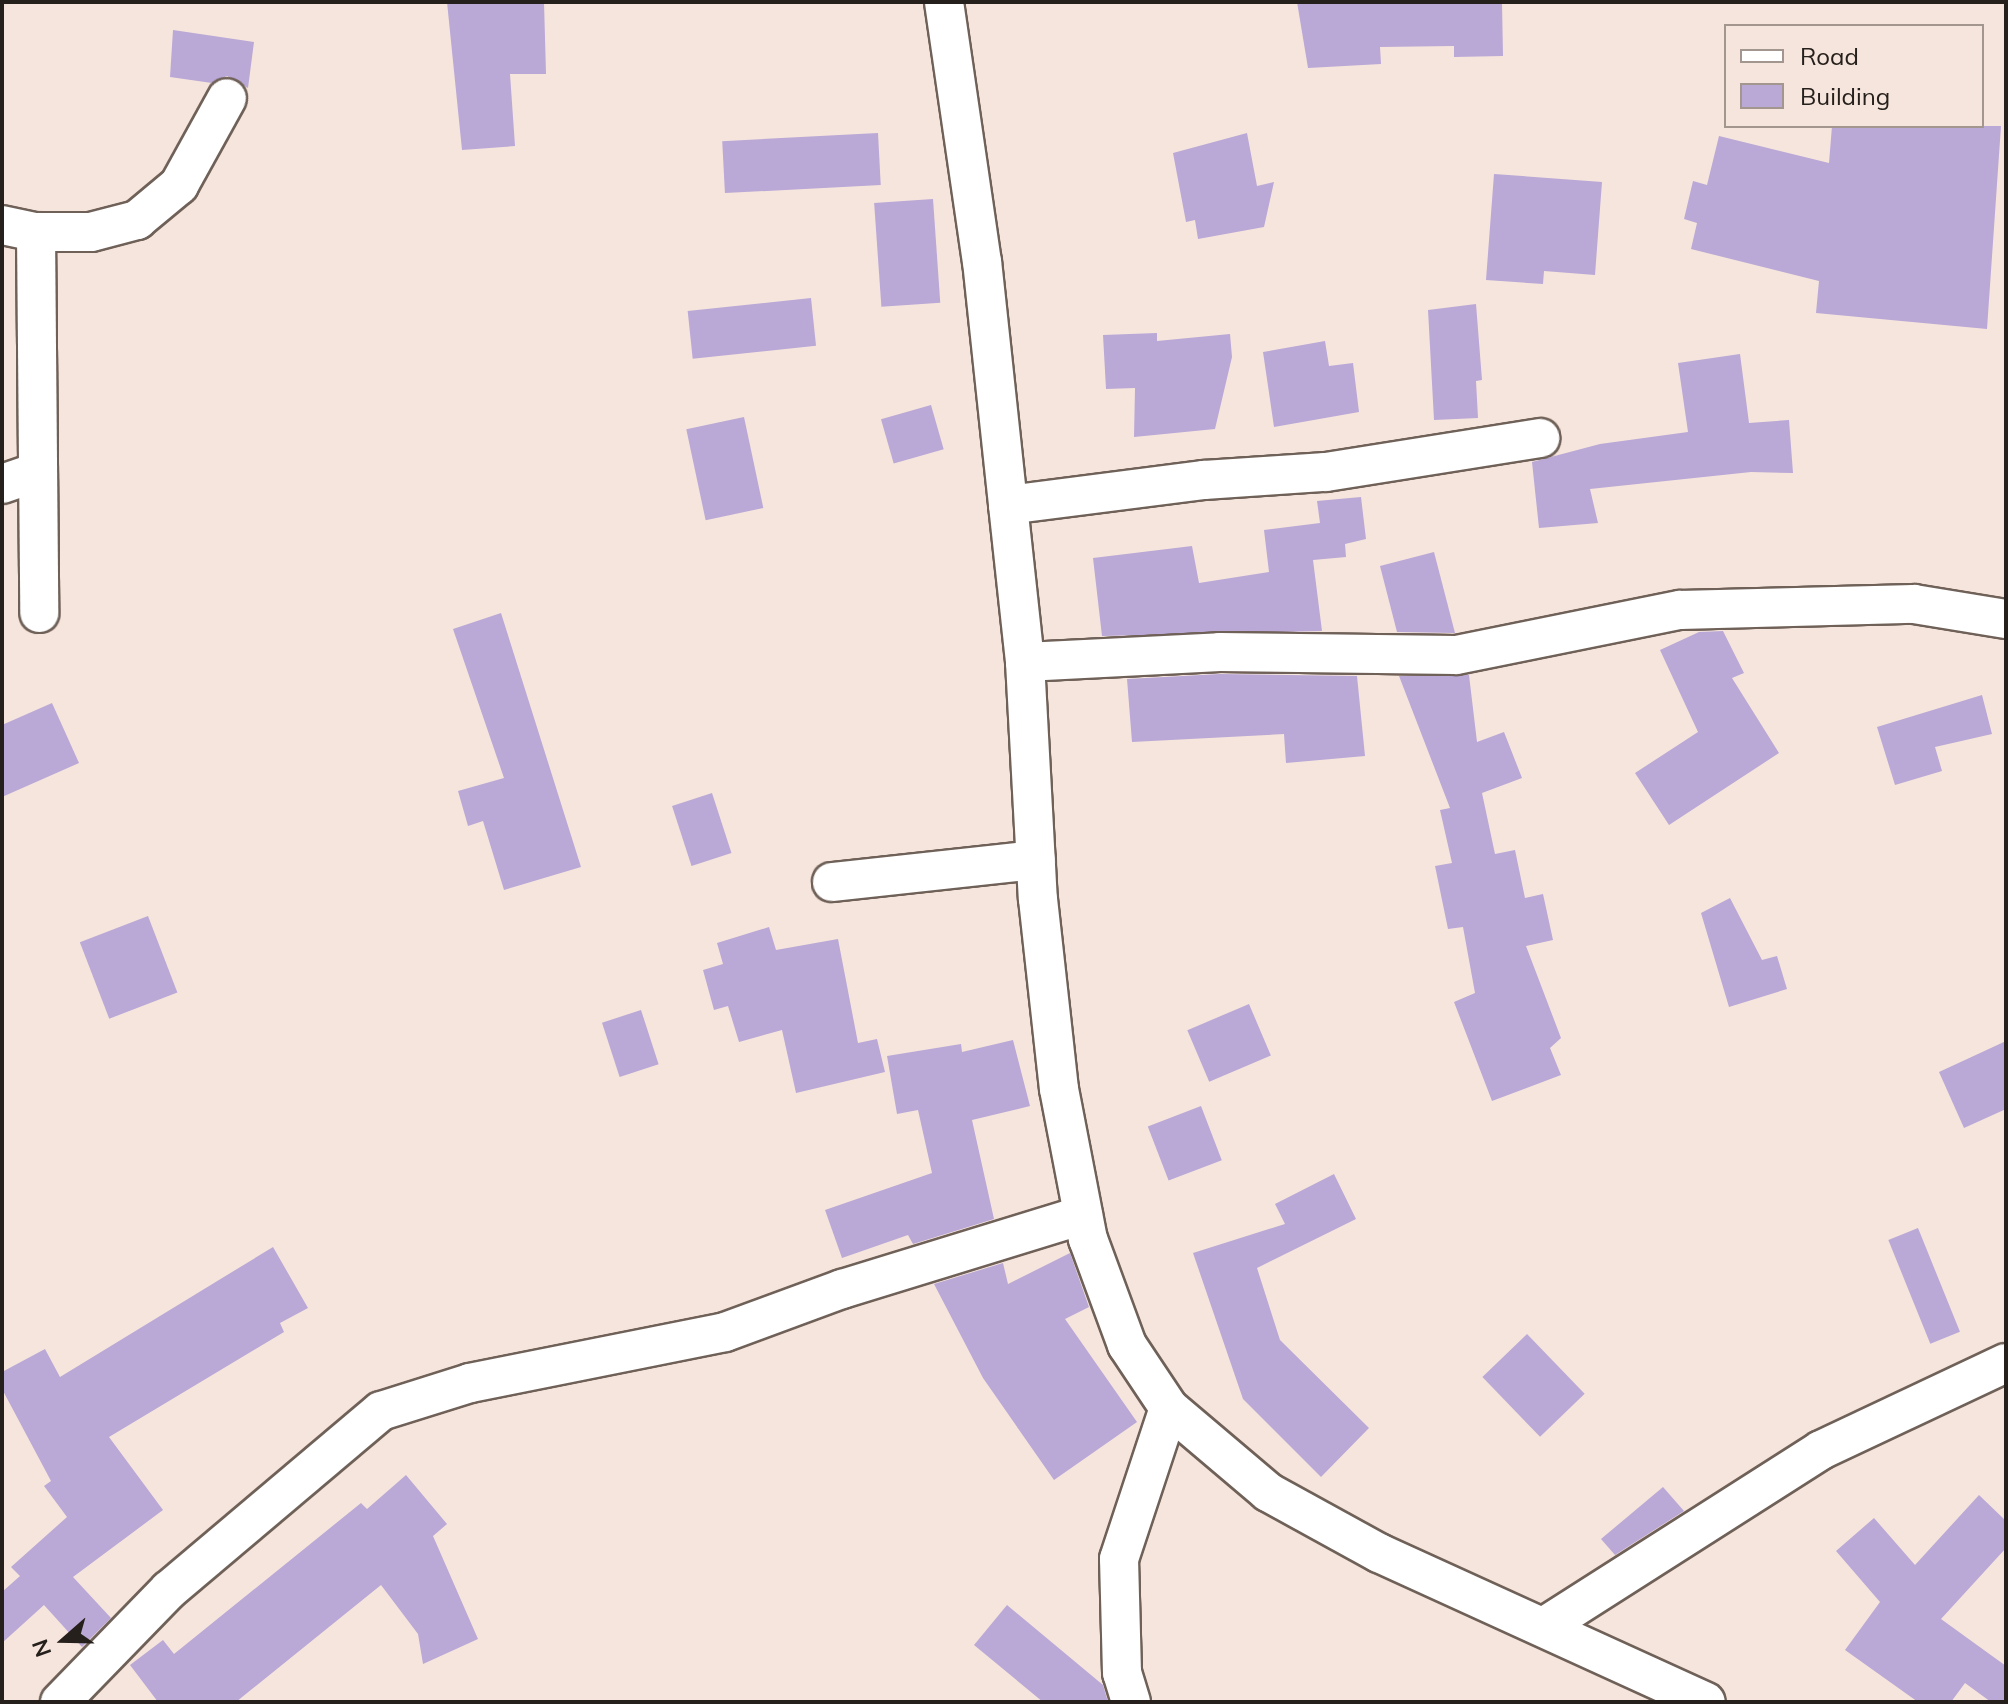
<!DOCTYPE html>
<style>
body{margin:0}
#map{position:relative;width:2008px;height:1704px;overflow:hidden;background:#f6e5dc;font-family:Mulish,sans-serif}
div>[style]{position:absolute}
[style*='--x']{left:calc(var(--x)*1px);top:calc(var(--y)*1px);width:calc(var(--w)*1px);rotate:calc(var(--a)*1deg)}
.building>*{inset:0;background:#baa8d7;transform-origin:0 0}
.roads{filter:drop-shadow(2px 0 #6f6158) drop-shadow(-2px 0 #6f6158) drop-shadow(0 2px #6f6158) drop-shadow(0 -2px #6f6158)}
.street>*{height:38px;margin:-19px;padding:0 19px;transform-origin:19px;border-radius:19px;background:#fff}
span{translate:-50% -50%;white-space:nowrap;text-align:center;line-height:1.15;-webkit-text-stroke:8px #f6e5dc;paint-order:stroke}
.frame{position:absolute;inset:0;border:4px solid #26201c;pointer-events:none}
.legend{position:absolute;left:1724px;top:24px;width:260px;height:104px;box-sizing:border-box;background:#f6e5dc;border:2px solid #a3968f;margin:0;padding:10px 14px;list-style:none;font-size:24px;color:#26201c}
.legend li{display:flex;align-items:center;gap:16px;height:40px}
.legend b{width:40px;border:2px solid #a3968f}
.north{position:absolute;left:24px;top:1600px;width:80px;height:80px;-webkit-text-stroke:6px #f6e5dc;paint-order:stroke;rotate:250deg;font-size:22px;font-weight:700;line-height:32px;text-align:center;color:#26201c}
.north::after{content:'';display:block;margin:auto;width:28px;height:36px;background:#26201c;clip-path:polygon(50% 0,100% 100%,50% 72%,0 100%)}
</style>
<div id="map">
<div class="building">
<div style="clip-path:polygon(447px 2px,544px 2px,546px 74px,510px 74px,515px 146px,462px 150px)"></div>
<div style="clip-path:polygon(1297px 2px,1502px 2px,1503px 56px,1454px 57px,1454px 46px,1380px 47px,1381px 64px,1308px 68px)"></div>
<div style="clip-path:polygon(173px 30px,254px 42px,248px 88px,227px 76px,212px 83px,170px 77px)"></div>
<div style="clip-path:polygon(1832px 126px,2001px 126px,1987px 329px,1816px 313px,1819px 281px,1691px 249px,1697px 223px,1684px 219px,1693px 181px,1707px 185px,1719px 136px,1829px 163px)"></div>
<div style="left:878px;top:133px;width:52px;height:156px;rotate:87deg"></div>
<div style="clip-path:polygon(1247px 133px,1257px 186px,1274px 182px,1264px 227px,1198px 239px,1195px 220px,1186px 222px,1173px 153px)"></div>
<div style="clip-path:polygon(1494px 174px,1602px 182px,1595px 275px,1544px 271px,1543px 284px,1486px 280px)"></div>
<div style="left:933px;top:199px;width:104px;height:59px;rotate:86deg"></div>
<div style="left:811px;top:298px;width:48px;height:124px;rotate:84deg"></div>
<div style="clip-path:polygon(1476px 304px,1482px 380px,1476px 381px,1478px 418px,1434px 420px,1428px 310px)"></div>
<div style="clip-path:polygon(1157px 333px,1157px 341px,1230px 334px,1232px 357px,1215px 429px,1134px 437px,1135px 388px,1106px 389px,1103px 335px)"></div>
<div style="clip-path:polygon(1325px 341px,1329px 366px,1353px 363px,1359px 412px,1274px 427px,1263px 352px)"></div>
<div style="clip-path:polygon(1740px 354px,1749px 423px,1789px 420px,1793px 473px,1751px 472px,1590px 489px,1598px 523px,1539px 528px,1532px 462px,1600px 444px,1688px 432px,1678px 363px)"></div>
<div style="left:931px;top:405px;width:46px;height:52px;rotate:74deg"></div>
<div style="left:744px;top:417px;width:93px;height:59px;rotate:78deg"></div>
<div style="clip-path:polygon(1361px 497px,1366px 539px,1345px 544px,1346px 557px,1313px 560px,1322px 631px,1102px 636px,1093px 558px,1192px 546px,1199px 583px,1269px 572px,1264px 530px,1320px 523px,1317px 501px)"></div>
<div style="clip-path:polygon(1434px 552px,1455px 633px,1397px 632px,1380px 566px)"></div>
<div style="clip-path:polygon(501px 613px,581px 867px,504px 890px,483px 821px,468px 826px,458px 791px,504px 778px,453px 629px)"></div>
<div style="clip-path:polygon(1723px 631px,1744px 673px,1732px 678px,1779px 753px,1669px 825px,1635px 773px,1698px 732px,1660px 650px,1699px 632px)"></div>
<div style="clip-path:polygon(1220px 674px,1357px 676px,1365px 756px,1286px 763px,1284px 734px,1132px 742px,1127px 679px)"></div>
<div style="clip-path:polygon(1469px 675px,1477px 742px,1504px 732px,1522px 778px,1482px 793px,1495px 854px,1515px 850px,1525px 898px,1543px 894px,1553px 940px,1526px 946px,1561px 1038px,1550px 1048px,1561px 1075px,1492px 1101px,1454px 1002px,1475px 993px,1463px 927px,1448px 929px,1435px 866px,1452px 863px,1440px 810px,1450px 808px,1399px 676px)"></div>
<div style="clip-path:polygon(1982px 695px,1992px 734px,1935px 747px,1942px 771px,1895px 785px,1877px 727px)"></div>
<div style="clip-path:polygon(52px 703px,79px 763px,2px 797px,2px 725px)"></div>
<div style="left:712px;top:793px;width:63px;height:42px;rotate:72deg"></div>
<div style="clip-path:polygon(1730px 898px,1762px 960px,1777px 956px,1787px 989px,1729px 1007px,1701px 913px)"></div>
<div style="left:148px;top:916px;width:82px;height:73px;rotate:69deg"></div>
<div style="clip-path:polygon(769px 927px,776px 950px,838px 939px,858px 1043px,877px 1039px,885px 1072px,796px 1093px,782px 1030px,739px 1042px,728px 1006px,714px 1010px,703px 970px,723px 964px,717px 943px)"></div>
<div style="left:1249px;top:1004px;width:56px;height:67px;rotate:67deg"></div>
<div style="left:641px;top:1010px;width:57px;height:41px;rotate:72deg"></div>
<div style="clip-path:polygon(1013px 1040px,1030px 1106px,972px 1120px,994px 1219px,913px 1244px,908px 1235px,842px 1258px,825px 1210px,932px 1173px,918px 1110px,897px 1114px,887px 1056px,961px 1044px,962px 1052px)"></div>
<div style="clip-path:polygon(2006px 1041px,2006px 1109px,1964px 1128px,1939px 1072px)"></div>
<div style="left:1201px;top:1106px;width:58px;height:57px;rotate:69deg"></div>
<div style="clip-path:polygon(1334px 1174px,1356px 1219px,1257px 1268px,1280px 1340px,1369px 1428px,1321px 1477px,1243px 1399px,1193px 1253px,1285px 1224px,1275px 1204px)"></div>
<div style="left:1918px;top:1228px;width:112px;height:32px;rotate:68deg"></div>
<div style="clip-path:polygon(273px 1247px,308px 1308px,280px 1323px,284px 1332px,109px 1437px,163px 1510px,73px 1577px,111px 1618px,82px 1647px,44px 1605px,2px 1643px,2px 1592px,20px 1576px,11px 1567px,67px 1517px,44px 1486px,51px 1481px,2px 1389px,2px 1372px,45px 1349px,60px 1377px)"></div>
<div style="clip-path:polygon(1070px 1253px,1089px 1307px,1065px 1319px,1137px 1422px,1054px 1480px,983px 1378px,934px 1284px,1003px 1263px,1008px 1284px)"></div>
<div style="left:1527px;top:1334px;width:83px;height:62px;rotate:46deg"></div>
<div style="clip-path:polygon(406px 1475px,447px 1524px,433px 1536px,478px 1639px,423px 1664px,418px 1634px,381px 1585px,236px 1702px,158px 1702px,130px 1665px,163px 1640px,174px 1654px,361px 1503px,367px 1509px)"></div>
<div style="clip-path:polygon(1663px 1487px,1684px 1511px,1615px 1555px,1601px 1539px)"></div>
<div style="clip-path:polygon(1979px 1495px,2006px 1521px,2006px 1548px,1941px 1619px,2006px 1666px,2006px 1702px,1991px 1702px,1965px 1683px,1951px 1702px,1918px 1702px,1845px 1650px,1880px 1602px,1836px 1551px,1874px 1518px,1915px 1565px)"></div>
<div style="clip-path:polygon(1007px 1605px,1103px 1685px,1108px 1702px,1043px 1702px,974px 1645px)"></div>
</div>
<div class="roads">
<div class="street">
<div style="--x:944;--y:2;--w:262;--a:81.7"></div>
<div style="--x:982;--y:261;--w:245;--a:83.9"></div>
<div style="--x:1008;--y:505;--w:158;--a:83.8"></div>
<div style="--x:1025;--y:662;--w:237;--a:86.9"></div>
<div style="--x:1038;--y:899;--w:191;--a:83.7"></div>
<div style="--x:1059;--y:1089;--w:153;--a:79.1"></div>
<div style="--x:1088;--y:1239;--w:113;--a:69.8"></div>
<div style="--x:1127;--y:1345;--w:76;--a:56.3"></div>
<div style="--x:1169;--y:1408;--w:130;--a:40.3"></div>
<div style="--x:1268;--y:1492;--w:127;--a:28.8"></div>
<div style="--x:1379;--y:1553;--w:359;--a:24.5"></div>
<div style="--x:2;--y:225;--w:35;--a:12"></div>
<div style="--x:36;--y:232;--w:55;--a:0"></div>
<div style="--x:91;--y:232;--w:48;--a:-14.6"></div>
<div style="--x:137;--y:220;--w:55;--a:-39.8"></div>
<div style="--x:179;--y:185;--w:99;--a:-61.1"></div>
<div style="--x:36;--y:232;--w:381;--a:89.5"></div>
<div style="--x:2;--y:484;--w:34;--a:-19"></div>
<div style="--x:1008;--y:505;--w:198;--a:-7.3"></div>
<div style="--x:1204;--y:480;--w:122;--a:-3.8"></div>
<div style="--x:1326;--y:472;--w:217;--a:-9"></div>
<div style="--x:1025;--y:662;--w:195;--a:-2.9"></div>
<div style="--x:1220;--y:652;--w:236;--a:0.7"></div>
<div style="--x:1456;--y:655;--w:228;--a:-11.4"></div>
<div style="--x:1680;--y:610;--w:234;--a:-1.5"></div>
<div style="--x:1914;--y:604;--w:93;--a:9.3"></div>
<div style="--x:832;--y:882;--w:205;--a:-6.2"></div>
<div style="--x:1545;--y:1626;--w:327;--a:-32.5"></div>
<div style="--x:1821;--y:1450;--w:204;--a:-25.2"></div>
<div style="--x:60;--y:1702;--w:156;--a:-45.8"></div>
<div style="--x:169;--y:1590;--w:277;--a:-40.2"></div>
<div style="--x:381;--y:1411;--w:93;--a:-17.5"></div>
<div style="--x:470;--y:1383;--w:260;--a:-11.3"></div>
<div style="--x:725;--y:1332;--w:125;--a:-20.2"></div>
<div style="--x:842;--y:1289;--w:252;--a:-17.1"></div>
<div style="--x:1131;--y:1702;--w:30;--a:-107"></div>
<div style="--x:1122;--y:1673;--w:114;--a:-91.5"></div>
<div style="--x:1119;--y:1559;--w:159;--a:-71.7"></div>
</div>
</div>
<div class="frame"></div>
<ul class="legend">
<li><b style="height:10px;background:#fff"></b>Road</li>
<li><b style="height:22px;background:#baa8d7"></b>Building</li>
</ul>
<div class="north">N</div>
</div>
